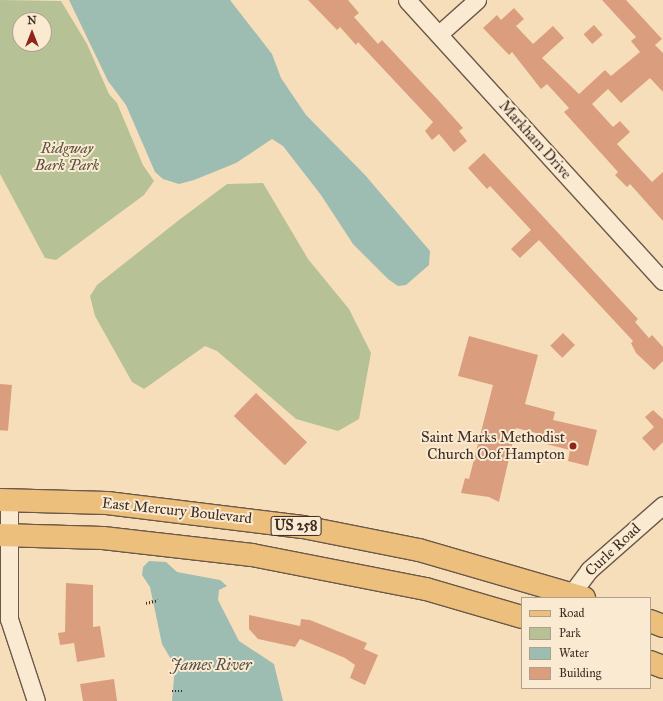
<!DOCTYPE html>
<style>
body{margin:0}
#map{position:relative;width:663px;height:701px;overflow:hidden;background:#f7deba;font-family:"IM FELL Great Primer",serif}
div>[style]{position:absolute}
[style*='--x']{left:calc(var(--x)*1px);top:calc(var(--y)*1px);width:calc(var(--w)*1px);rotate:calc(var(--a)*1deg)}
.green>*{inset:0;background:#b6c295}
.water>*{inset:0;background:#9dbcb2}
.building>*{inset:0;background:#da9e7f;transform-origin:0 0}
.path>*{height:2.5px;margin-top:-1.25px;transform-origin:0;background:repeating-linear-gradient(90deg,#3d2c22 0 1px,transparent 0 3px)}
.roads{filter:drop-shadow(1px 0 #6c5848) drop-shadow(-1px 0 #6c5848) drop-shadow(0 1px #6c5848) drop-shadow(0 -1px #6c5848)}
.minor>*{height:17px;margin:-8.5px;padding:0 8.5px;transform-origin:8.5px;border-radius:8.5px;background:#faead2}
.major>*{height:22px;margin:-11px;padding:0 11px;transform-origin:11px;border-radius:11px;background:#ecbf7d}
.dots>*{width:11px;height:11px;translate:-50% -50%;box-sizing:border-box;border:2px solid #faead2;border-radius:50%}
span{translate:-50% -50%;white-space:nowrap;text-align:center;line-height:1.15;-webkit-text-stroke:4px #faead2;paint-order:stroke}
.shield-label span{padding:1px 3px;background:#faead2;border:1px solid;border-radius:3px;-webkit-text-stroke-width:0}
.shield-label{font-size:14px;color:#3d2c22;font-weight:700}
.street-label{font-size:15px;color:#3d2c22}
.park-label{font-size:15px;color:#5b523f;font-style:italic}
.poi-label{font-size:15px;color:#3d2c22}
.right{translate:-100% -50%;text-align:right}
.water-label{font-size:16px;color:#555046;font-style:italic}
.legend{position:absolute;left:521px;top:597px;width:130px;height:92px;box-sizing:border-box;background:#faead2;border:1px solid #ae9e8c;margin:0;padding:5px 7px;list-style:none;font-size:12px;color:#3d2c22}
.legend li{display:flex;align-items:center;gap:8px;height:20px}
.legend b{width:20px;border:1px solid #ae9e8c}
.north{position:absolute;left:12px;top:12px;width:40px;height:40px;box-sizing:border-box;background:#faead2;border:1px solid #ae9e8c;border-radius:50%;rotate:0deg;font-size:11px;font-weight:700;line-height:16px;text-align:center;color:#3d2c22}
.north::after{content:'';display:block;margin:auto;width:14px;height:18px;background:#8f2418;clip-path:polygon(50% 0,100% 100%,50% 72%,0 100%)}
</style>
<div id="map">
<div class="green">
<div style="clip-path:polygon(evenodd,0 0,61px 1px,87px 44px,109px 94px,117px 103px,143px 165px,154px 181px,144px 195px,56px 260px,45px 258px,0 174px,0 0,20px 20px,44px 20px,44px 44px,20px 44px,20px 20px)"></div>
<div style="clip-path:polygon(263px 183px,308px 259px,349px 309px,371px 353px,359px 419px,338px 431px,296px 419px,217px 351px,205px 346px,144px 389px,132px 382px,95px 316px,90px 296px,97px 285px,179px 220px,227px 184px)"></div>
</div>
<div class="water">
<div style="clip-path:polygon(69px 0,230px 0,272px 54px,281px 78px,306px 115px,365px 175px,430px 251px,429px 265px,406px 285px,398px 286px,388px 279px,353px 244px,321px 195px,283px 146px,272px 139px,236px 163px,194px 180px,179px 184px,163px 179px,155px 172px,126px 105px,108px 81px)"></div>
<div style="clip-path:polygon(149px 561px,166px 562px,177px 572px,220px 580px,227px 586px,219px 590px,218px 600px,239px 641px,274px 664px,283px 701px,172px 701px,175px 666px,162px 644px,150px 587px,142px 575px,143px 567px)"></div>
</div>
<div class="building">
<div style="clip-path:polygon(308px 0,348px 0,359px 13px,354px 17px,378px 44px,382px 40px,438px 100px,463px 128px,459px 131px,467px 141px,454px 152px,439px 134px,432px 140px,425px 131px,433px 122px,358px 42px,356px 45px,340px 27px,337px 30px)"></div>
<div style="clip-path:polygon(602px 0,626px 0,662px 39px,655px 45px,663px 53px,663px 92px,650px 78px,621px 103px,608px 89px,592px 104px,613px 127px,620px 121px,630px 132px,617px 144px,652px 182px,663px 172px,663px 221px,630px 184px,627px 187px,615px 175px,618px 172px,564px 112px,569px 108px,547px 84px,541px 89px,512px 52px,509px 55px,483px 28px,497px 15px,501px 20px,514px 8px,524px 19px,516px 26px,533px 44px,553px 26px,564px 38px,542px 58px,579px 94px,605px 70px,611px 76px,640px 52px,631px 41px,636px 37px)"></div>
<div style="left:594px;top:25px;width:13px;height:14px;rotate:48deg"></div>
<div style="clip-path:polygon(484px 153px,638px 319px,635px 322px,649px 338px,652px 335px,663px 347px,663px 361px,654px 370px,636px 353px,631px 343px,633px 341px,539px 240px,520px 258px,511px 249px,531px 230px,490px 186px,487px 189px,468px 168px)"></div>
<div style="left:563px;top:333px;width:17px;height:18px;rotate:45deg"></div>
<div style="clip-path:polygon(469px 336px,538px 355px,525px 404px,555px 412px,553px 420px,597px 430px,588px 466px,568px 461px,570px 450px,546px 444px,548px 436px,516px 428px,499px 502px,489px 497px,461px 493px,465px 478px,469px 479px,493px 385px,458px 376px)"></div>
<div style="left:0;top:384px;width:12px;height:46px;rotate:5deg"></div>
<div style="left:256px;top:393px;width:71px;height:32px;rotate:44deg"></div>
<div style="clip-path:polygon(653px 410px,663px 419px,663px 442px,654px 451px,642px 438px,654px 427px,645px 417px)"></div>
<div style="clip-path:polygon(66px 583px,93px 585px,93px 627px,100px 626px,105px 657px,77px 662px,74px 643px,60px 645px,58px 633px,65px 632px)"></div>
<div style="clip-path:polygon(249px 615px,300px 626px,301px 619px,310px 620px,367px 643px,364px 649px,378px 655px,365px 685px,350px 678px,355px 665px,345px 658px,300px 639px,295px 647px,258px 639px,249px 629px)"></div>
<div style="clip-path:polygon(114px 679px,117px 701px,83px 701px,80px 684px)"></div>
</div>
<div class="path">
<div style="--x:146;--y:603;--w:12;--a:-14"></div>
<div style="--x:172;--y:691;--w:10;--a:0"></div>
</div>
<div class="roads">
<div class="minor">
<div style="--x:407;--y:0;--w:380;--a:47.7"></div>
<div style="--x:439;--y:34;--w:51;--a:-41.8"></div>
<div style="--x:9;--y:500;--w:119;--a:90"></div>
<div style="--x:9;--y:619;--w:86;--a:71.8"></div>
<div style="--x:568;--y:598;--w:35;--a:-53"></div>
<div style="--x:589;--y:570;--w:98;--a:-41.3"></div>
</div>
<div class="major">
<div style="--x:0;--y:500;--w:107;--a:1.6"></div>
<div style="--x:107;--y:503;--w:197;--a:7"></div>
<div style="--x:303;--y:527;--w:118;--a:11.2"></div>
<div style="--x:419;--y:550;--w:172;--a:16.2"></div>
<div style="--x:0;--y:535;--w:103;--a:1.7"></div>
<div style="--x:103;--y:538;--w:150;--a:6.5"></div>
<div style="--x:252;--y:555;--w:177;--a:11.1"></div>
<div style="--x:426;--y:589;--w:100;--a:16.3"></div>
<div style="--x:650;--y:621;--w:14;--a:21"></div>
<div style="--x:650;--y:662;--w:14;--a:21"></div>
</div>
</div>
<div class="dots">
<div style="left:573px;top:446px;background:#8f2418"></div>
</div>
<div class="shield-label">
<span style="left:296px;top:526px">US 258</span>
</div>
<div class="street-label">
<span style="left:535px;top:140px;rotate:48deg">Markham Drive</span>
<span style="left:177px;top:511px;rotate:6deg">East Mercury Boulevard</span>
<span style="left:613px;top:550px;rotate:-43deg">Curle Road</span>
</div>
<div class="park-label">
<span style="left:67px;top:157px">Ridgway<br>Bark Park</span>
</div>
<div class="poi-label">
<span class="right" style="left:565px;top:446px">Saint Marks Methodist<br>Church Oof Hampton</span>
</div>
<div class="water-label">
<span style="left:211px;top:665px">James River</span>
</div>
<ul class="legend">
<li><b style="height:5px;background:#ecbf7d"></b>Road</li>
<li><b style="height:11px;background:#b6c295"></b>Park</li>
<li><b style="height:11px;background:#9dbcb2"></b>Water</li>
<li><b style="height:11px;background:#da9e7f"></b>Building</li>
</ul>
<div class="north">N</div>
</div>
